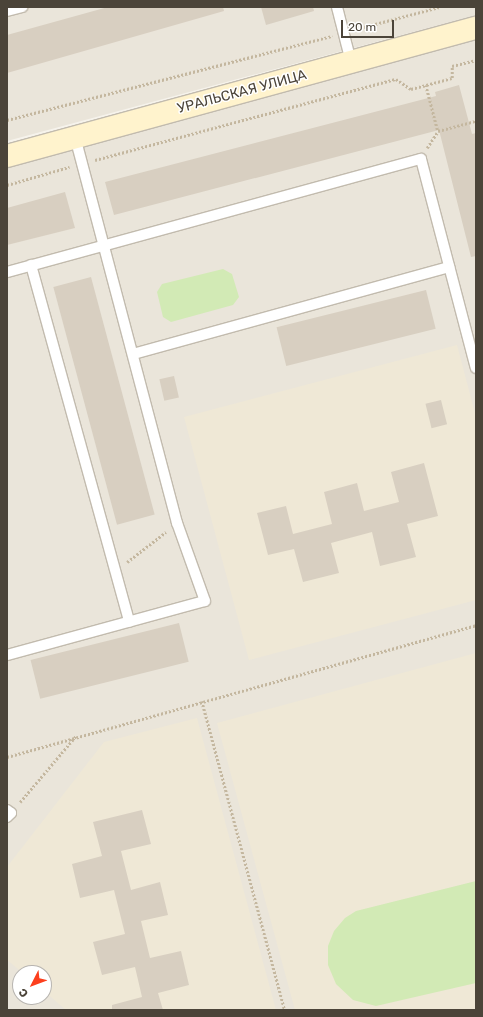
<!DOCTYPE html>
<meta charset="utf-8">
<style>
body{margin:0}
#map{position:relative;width:483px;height:1017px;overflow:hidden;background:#f6f3ec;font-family:Rubik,sans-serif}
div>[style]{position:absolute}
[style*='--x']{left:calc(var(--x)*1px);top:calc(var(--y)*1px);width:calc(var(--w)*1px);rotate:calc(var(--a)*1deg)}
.residential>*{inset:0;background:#eae5da}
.education>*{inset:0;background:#efe8d6}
.green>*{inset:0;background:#d2eab5}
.building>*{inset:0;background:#d8cfc1;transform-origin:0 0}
.path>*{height:2.5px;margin-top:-1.25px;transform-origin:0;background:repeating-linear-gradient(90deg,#c4b79f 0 2px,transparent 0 4px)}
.roads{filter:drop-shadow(1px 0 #c2bbae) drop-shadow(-1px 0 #c2bbae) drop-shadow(0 1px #c2bbae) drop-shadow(0 -1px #c2bbae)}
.lane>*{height:10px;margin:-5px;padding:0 5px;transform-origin:5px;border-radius:5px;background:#fff}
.secondary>*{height:22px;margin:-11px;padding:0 11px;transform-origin:11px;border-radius:11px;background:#fff3cd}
span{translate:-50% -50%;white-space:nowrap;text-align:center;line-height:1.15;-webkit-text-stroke:3px #fff;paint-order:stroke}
.street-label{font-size:14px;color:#4b4439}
.frame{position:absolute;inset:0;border:8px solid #4b4439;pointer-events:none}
.north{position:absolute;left:12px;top:965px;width:40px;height:40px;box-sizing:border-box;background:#fff;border:1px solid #b7b4b0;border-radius:50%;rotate:228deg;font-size:11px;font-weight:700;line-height:16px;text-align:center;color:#4b4439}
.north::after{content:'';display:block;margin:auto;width:14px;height:18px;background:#fc3f1d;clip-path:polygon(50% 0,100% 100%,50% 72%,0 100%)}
.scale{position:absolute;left:341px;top:20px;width:53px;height:18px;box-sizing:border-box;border:2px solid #4b4439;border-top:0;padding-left:5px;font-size:12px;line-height:14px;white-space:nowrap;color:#4b4439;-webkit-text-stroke:3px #fff;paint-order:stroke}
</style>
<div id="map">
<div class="residential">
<div style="clip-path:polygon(7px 7px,476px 7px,476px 15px,7px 141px)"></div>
<div style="clip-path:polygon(evenodd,476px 39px,476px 1010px,7px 1010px,7px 164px,476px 39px,20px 973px,44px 973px,44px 997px,20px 997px,20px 973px)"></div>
</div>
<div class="education">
<div style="clip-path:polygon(457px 345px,476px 417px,476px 600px,249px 660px,184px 417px)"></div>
<div style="clip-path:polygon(476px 653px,476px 1009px,295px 1010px,217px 723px)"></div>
<div style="clip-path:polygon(197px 718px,276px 1010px,66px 1010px,44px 991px,44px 973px,23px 973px,7px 960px,7px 867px,104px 742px)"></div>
</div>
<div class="green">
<div style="clip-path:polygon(223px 269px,232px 274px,239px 297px,233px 305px,171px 322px,163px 317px,157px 292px,162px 284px)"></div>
<div style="clip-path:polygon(476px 881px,476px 983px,376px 1006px,353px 1000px,336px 984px,328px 965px,328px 946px,334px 931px,345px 918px,356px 911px)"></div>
</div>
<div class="building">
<div style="clip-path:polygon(108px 7px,223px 7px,224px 11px,7px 73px,7px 35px)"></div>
<div style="clip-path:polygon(261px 7px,313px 7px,314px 11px,266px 25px)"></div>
<div style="clip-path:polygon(459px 85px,472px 134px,476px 133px,476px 256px,471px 257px,439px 130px,114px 215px,105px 182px,436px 96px,435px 92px)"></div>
<div style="clip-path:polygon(65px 192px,75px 228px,7px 245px,7px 208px)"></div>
<div style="left:91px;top:277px;width:246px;height:39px;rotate:75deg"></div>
<div style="left:426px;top:290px;width:40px;height:154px;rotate:76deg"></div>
<div style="left:174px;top:376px;width:22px;height:15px;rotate:77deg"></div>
<div style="left:441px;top:400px;width:25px;height:16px;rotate:76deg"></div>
<div style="clip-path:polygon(424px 463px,438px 516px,407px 524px,416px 557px,380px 566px,372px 532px,331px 543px,339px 573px,303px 582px,294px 549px,268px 555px,257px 513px,286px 506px,293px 534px,332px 524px,324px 492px,357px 483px,364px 511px,399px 502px,391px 472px)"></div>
<div style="left:179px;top:623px;width:40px;height:153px;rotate:76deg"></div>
<div style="clip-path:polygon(142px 810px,151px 844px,121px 851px,131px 890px,160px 882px,168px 915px,141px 921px,150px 958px,181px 951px,189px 985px,158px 993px,163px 1010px,112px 1010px,112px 1005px,142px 997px,135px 967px,102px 975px,93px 942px,125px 934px,114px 890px,80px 898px,72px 864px,102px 856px,93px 822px)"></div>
</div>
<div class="path">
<div style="--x:356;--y:29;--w:87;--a:-14.7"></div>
<div style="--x:426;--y:85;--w:48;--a:75.4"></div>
<div style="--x:7;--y:120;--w:336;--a:-14.5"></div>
<div style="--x:427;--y:148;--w:20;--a:-57"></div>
<div style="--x:438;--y:131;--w:39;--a:-15"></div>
<div style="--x:95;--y:160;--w:312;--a:-15.1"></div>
<div style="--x:396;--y:79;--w:18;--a:34"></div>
<div style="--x:411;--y:89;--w:42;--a:-15"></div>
<div style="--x:452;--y:78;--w:12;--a:-90"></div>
<div style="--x:452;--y:66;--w:25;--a:-14"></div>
<div style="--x:7;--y:185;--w:65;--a:-16.2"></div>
<div style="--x:127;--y:562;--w:49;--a:-37.6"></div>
<div style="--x:202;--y:701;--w:320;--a:75"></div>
<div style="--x:7;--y:757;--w:487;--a:-15.7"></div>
<div style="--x:20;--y:802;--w:87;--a:-49.7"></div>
</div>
<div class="roads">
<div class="lane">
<div style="--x:337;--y:7;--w:57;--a:75.7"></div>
<div style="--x:7;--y:11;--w:16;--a:-15"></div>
<div style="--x:31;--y:265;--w:370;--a:74.6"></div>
<div style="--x:7;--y:272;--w:429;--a:-15.3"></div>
<div style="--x:421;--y:159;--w:216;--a:75.3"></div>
<div style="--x:133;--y:354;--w:328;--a:-15.4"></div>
<div style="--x:7;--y:655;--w:205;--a:-15.3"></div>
<div style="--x:205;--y:601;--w:83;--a:-109.7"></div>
<div style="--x:177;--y:523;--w:398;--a:-104.8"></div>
<div style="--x:7;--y:810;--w:5;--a:37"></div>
<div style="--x:11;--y:813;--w:6;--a:135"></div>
</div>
<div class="secondary">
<div style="--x:7;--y:156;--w:486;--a:-15.3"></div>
</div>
</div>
<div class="street-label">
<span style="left:242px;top:92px;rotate:-15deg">УРАЛЬСКАЯ УЛИЦА</span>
</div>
<div class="frame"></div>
<div class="north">С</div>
<div class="scale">20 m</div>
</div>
